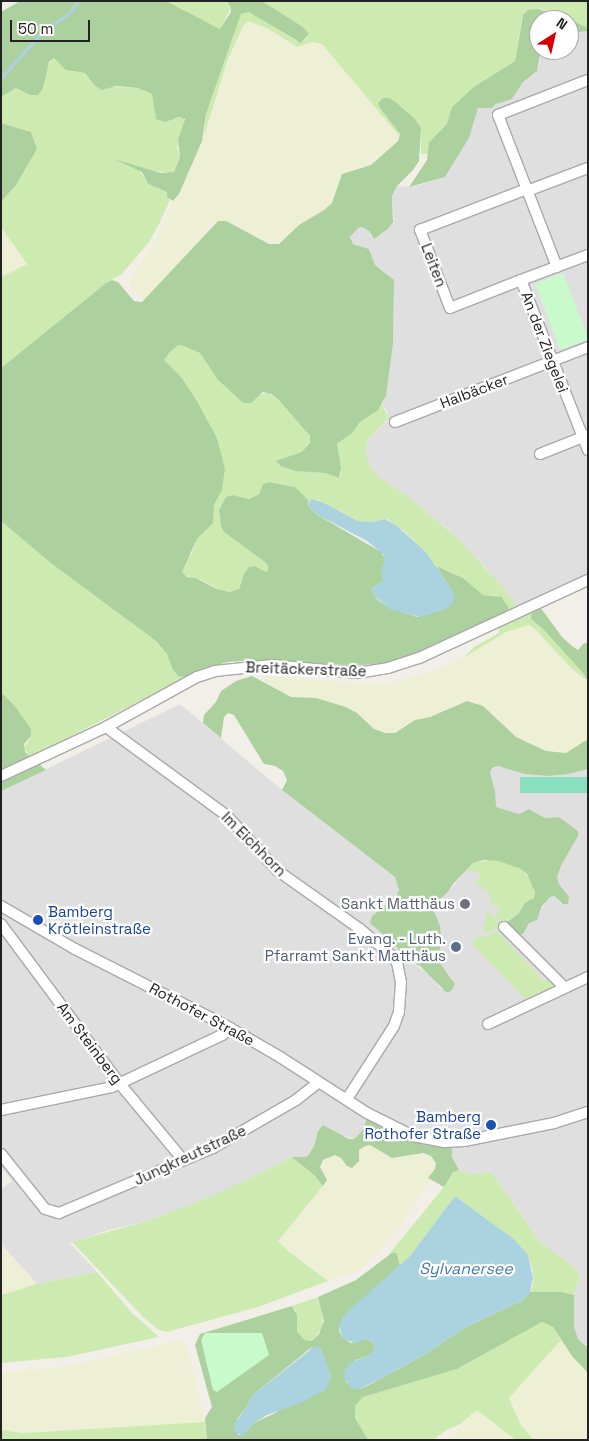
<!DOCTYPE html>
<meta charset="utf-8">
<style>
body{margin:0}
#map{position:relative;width:589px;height:1441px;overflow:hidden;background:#f2efe9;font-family:"Space Grotesk",sans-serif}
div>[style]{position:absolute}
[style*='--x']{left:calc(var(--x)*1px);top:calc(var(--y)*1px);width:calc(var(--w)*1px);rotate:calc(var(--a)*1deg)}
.residential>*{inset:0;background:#e0dfdf}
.farmland>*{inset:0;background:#eef0d5}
.grass>*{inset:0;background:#cdebb0}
.forest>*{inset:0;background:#add19e}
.park>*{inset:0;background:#c8facc;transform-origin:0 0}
.pitch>*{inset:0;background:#88e0be;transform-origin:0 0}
.water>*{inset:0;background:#aad3df}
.stream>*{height:3px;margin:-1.5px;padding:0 1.5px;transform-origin:1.5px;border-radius:1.5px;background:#aad3df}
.roads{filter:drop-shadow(1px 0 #a9a9a9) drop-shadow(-1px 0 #a9a9a9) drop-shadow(0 1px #a9a9a9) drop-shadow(0 -1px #a9a9a9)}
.minor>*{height:10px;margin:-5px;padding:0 5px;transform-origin:5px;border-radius:5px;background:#fff}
.dots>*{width:14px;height:14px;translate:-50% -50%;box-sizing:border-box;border:2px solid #fff;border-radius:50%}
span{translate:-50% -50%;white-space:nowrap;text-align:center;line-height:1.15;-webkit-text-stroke:4.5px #fff;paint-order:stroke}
.street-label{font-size:15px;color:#222}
.worship-label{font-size:15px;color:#5b616d}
.right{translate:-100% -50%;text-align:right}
.transit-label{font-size:15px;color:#164399}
.left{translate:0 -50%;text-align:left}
.service-label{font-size:15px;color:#4e5e75}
.water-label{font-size:16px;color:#4a7aab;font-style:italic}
.frame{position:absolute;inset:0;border:2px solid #222;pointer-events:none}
.north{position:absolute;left:529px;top:10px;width:50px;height:50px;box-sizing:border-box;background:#fff;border:1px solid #a7a7a7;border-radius:50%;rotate:35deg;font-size:14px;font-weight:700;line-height:20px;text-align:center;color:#222}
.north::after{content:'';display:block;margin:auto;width:18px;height:22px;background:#d40000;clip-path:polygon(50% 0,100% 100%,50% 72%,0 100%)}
.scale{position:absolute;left:10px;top:20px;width:80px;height:22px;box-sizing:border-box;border:2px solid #222;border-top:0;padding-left:6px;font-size:15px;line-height:18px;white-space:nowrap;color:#222;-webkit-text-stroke:4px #fff;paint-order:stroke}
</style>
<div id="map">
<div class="residential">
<div style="clip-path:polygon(588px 31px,588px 575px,513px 610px,513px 600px,485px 567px,445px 527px,379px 477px,370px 466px,366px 453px,368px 439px,388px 420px,387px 411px,382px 405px,386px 396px,393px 344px,394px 280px,375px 265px,369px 249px,353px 244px,350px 237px,357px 228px,362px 227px,369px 231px,371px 237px,382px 234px,388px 229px,394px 219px,392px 196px,397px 186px,412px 187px,445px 177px,469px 138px,478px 108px,492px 108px,496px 104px,512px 99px,523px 82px,539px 66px,541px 50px,569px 50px,569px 33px)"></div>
<div style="clip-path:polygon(180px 704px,282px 790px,395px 877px,399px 890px,396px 897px,372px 916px,370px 923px,395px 945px,404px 957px,430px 975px,441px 989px,453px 980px,437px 959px,442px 943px,441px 931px,433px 910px,437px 902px,448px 892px,470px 865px,527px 902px,524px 931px,527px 925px,540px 913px,546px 900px,553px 896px,561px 903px,566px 893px,559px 884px,557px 877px,561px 866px,578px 836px,578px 831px,559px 817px,545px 818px,535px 812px,524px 811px,519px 814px,495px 807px,495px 791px,490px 777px,490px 770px,498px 766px,524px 774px,553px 776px,588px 769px,588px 1348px,578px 1339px,574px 1326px,573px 1299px,580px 1275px,574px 1267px,539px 1241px,493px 1174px,490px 1172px,479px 1175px,468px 1173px,459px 1170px,452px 1157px,361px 1132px,354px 1139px,345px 1136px,316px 1136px,314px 1146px,306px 1157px,292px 1157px,218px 1194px,147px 1221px,109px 1230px,70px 1243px,97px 1272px,37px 1284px,1px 1244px,1px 1189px,12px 1181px,1px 1167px,1px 791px)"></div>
</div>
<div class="farmland">
<div style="clip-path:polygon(248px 21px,269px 29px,297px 47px,313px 42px,322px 44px,400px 137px,371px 165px,351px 170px,337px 184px,335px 200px,329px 207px,299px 225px,279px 244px,265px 242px,226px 221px,218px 221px,212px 225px,145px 300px,131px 289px,129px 280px,156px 240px,173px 201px,177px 198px,207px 127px,228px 59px,243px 26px)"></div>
<div style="clip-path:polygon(1px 227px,27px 264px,1px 277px)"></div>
<div style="clip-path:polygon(529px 625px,536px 630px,571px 668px,588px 682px,588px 739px,566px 753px,546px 751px,516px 737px,493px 715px,473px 701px,464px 701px,430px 717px,408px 724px,392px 734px,377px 731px,350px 708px,316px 698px,291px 697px,264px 682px,265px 678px,269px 676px,364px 684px,390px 683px,442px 668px,506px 632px)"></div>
<div style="clip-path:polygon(370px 1145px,387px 1156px,396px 1158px,417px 1154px,431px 1156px,435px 1159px,435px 1169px,429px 1178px,431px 1180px,399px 1228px,378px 1253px,357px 1271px,328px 1281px,289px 1252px,278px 1241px,324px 1185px,324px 1175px,320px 1167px,323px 1160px,335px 1155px,341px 1158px,347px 1166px,360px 1148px)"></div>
<div style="clip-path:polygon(1px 1244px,37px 1284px,1px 1295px)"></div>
<div style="clip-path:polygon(182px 1340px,187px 1346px,205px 1422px,23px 1433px,1px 1430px,1px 1373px,63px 1367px)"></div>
<div style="clip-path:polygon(561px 1340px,588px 1373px,588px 1440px,534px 1440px,521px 1425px,515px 1407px,510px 1400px,510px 1395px)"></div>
<div style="clip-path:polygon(477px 1410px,483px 1412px,516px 1440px,445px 1440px)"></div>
</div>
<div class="grass">
<div style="clip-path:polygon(166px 1px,227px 1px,231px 8px,220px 29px)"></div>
<div style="clip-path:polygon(262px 1px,588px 1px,588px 28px,543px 9px,527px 11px,522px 17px,515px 61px,475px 86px,447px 124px,429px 142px,428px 154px,421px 154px,421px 128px,416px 120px,397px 103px,382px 98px,379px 100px,380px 108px,398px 131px,400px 137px,322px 44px,313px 42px,297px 47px,269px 29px,248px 21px,243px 26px,228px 59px,204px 136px,206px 114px,241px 14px,249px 12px,257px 16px,296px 41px,304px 41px,307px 37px,309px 34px,303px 27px)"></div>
<div style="clip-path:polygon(54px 58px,70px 71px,85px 73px,95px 86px,138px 88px,152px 94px,155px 101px,155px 117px,173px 119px,183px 117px,185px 123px,177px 147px,180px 157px,174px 172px,170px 173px,147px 170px,115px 159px,139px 170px,148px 184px,167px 192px,170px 200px,159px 224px,149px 242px,122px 274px,106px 283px,1px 368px,1px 277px,27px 264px,1px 227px,1px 202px,16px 185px,37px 149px,31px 132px,1px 123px,1px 97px,16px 88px,43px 88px,47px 66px)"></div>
<div style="clip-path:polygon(178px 345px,192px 347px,200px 353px,218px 380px,243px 403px,251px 403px,259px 395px,267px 393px,278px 399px,298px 419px,311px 439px,302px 452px,278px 464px,291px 470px,325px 473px,339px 478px,341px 474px,337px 444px,352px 433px,357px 425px,382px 405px,389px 418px,368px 439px,366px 453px,370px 466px,379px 477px,419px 505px,459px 540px,501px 585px,513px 600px,515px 608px,509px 612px,504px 599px,498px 596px,483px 595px,459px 576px,445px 569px,437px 568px,426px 552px,404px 531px,387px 519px,374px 522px,358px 521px,318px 500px,309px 501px,292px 486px,269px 482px,263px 484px,259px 494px,249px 499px,233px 495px,219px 516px,224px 532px,265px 562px,268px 566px,268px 571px,266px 573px,258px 567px,242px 579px,239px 589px,234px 592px,222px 591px,200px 579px,183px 575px,182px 567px,192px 553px,197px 539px,207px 529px,214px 505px,222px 490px,225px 469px,217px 438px,197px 401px,182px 378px,164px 360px,167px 354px)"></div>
<div style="clip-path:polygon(1px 521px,52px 564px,156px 641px,167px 654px,176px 674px,183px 677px,179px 681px,30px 757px,29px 756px,24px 748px,31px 736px,31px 729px,15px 706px,1px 692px)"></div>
<div style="clip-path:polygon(532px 611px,531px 619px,543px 629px,583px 673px,586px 680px,571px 668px,536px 630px,529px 625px,506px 632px,463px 658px,474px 647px,499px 633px,499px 627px)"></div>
<div style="clip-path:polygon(491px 860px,512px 864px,522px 870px,531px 880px,535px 892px,533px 900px,523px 905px,519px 913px,506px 921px,505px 925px,495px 916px,501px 909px,495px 904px,492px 907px,488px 892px,474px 882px,478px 881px,480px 874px,475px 870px,466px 872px,473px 863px)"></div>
<div style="clip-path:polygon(488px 911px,502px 926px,487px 933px,483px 930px)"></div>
<div style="clip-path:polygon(500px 930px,498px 933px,544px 981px,550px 980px,554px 983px,553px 987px,526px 1000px,471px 943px,479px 935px,485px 938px)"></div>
<div style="clip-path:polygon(292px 1157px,314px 1175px,323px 1186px,278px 1241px,289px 1252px,328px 1281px,258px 1307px,167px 1332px,159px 1330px,144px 1318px,72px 1242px,147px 1221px,217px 1194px)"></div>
<div style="clip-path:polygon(459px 1170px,473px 1174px,491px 1172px,493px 1174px,539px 1241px,574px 1267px,580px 1275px,574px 1295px,562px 1292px,530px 1292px,533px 1285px,533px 1271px,528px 1255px,515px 1240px,455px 1196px,410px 1256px,400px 1265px,399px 1258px,393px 1252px,389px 1254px,444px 1187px,453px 1171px)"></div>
<div style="clip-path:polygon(97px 1272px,132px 1313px,159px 1337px,66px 1357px,1px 1363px,1px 1295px,37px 1284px)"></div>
<div style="clip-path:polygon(318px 1297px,323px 1314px,322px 1327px,315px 1338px,312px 1341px,305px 1340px,297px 1332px,296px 1311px,292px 1306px)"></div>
<div style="clip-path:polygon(542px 1322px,553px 1327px,561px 1340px,509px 1398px,521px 1425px,534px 1440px,516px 1440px,477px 1410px,459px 1425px,448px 1429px,433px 1440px,368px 1440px,360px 1430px,355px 1418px,355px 1406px,363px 1397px,457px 1369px)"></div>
<div style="clip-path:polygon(205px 1422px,207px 1440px,1px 1440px,1px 1430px,23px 1433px)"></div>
</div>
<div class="forest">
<div style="clip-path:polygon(20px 1px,166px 1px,220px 29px,231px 12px,231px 8px,227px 1px,262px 1px,303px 27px,309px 34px,301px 43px,249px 12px,241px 14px,206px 114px,202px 141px,179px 194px,173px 201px,167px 197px,167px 192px,148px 184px,142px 172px,114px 159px,161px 173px,174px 172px,180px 157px,178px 140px,185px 119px,179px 117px,165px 122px,156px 119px,152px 94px,138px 88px,116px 86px,102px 90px,95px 86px,85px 73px,66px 70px,54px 58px,49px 62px,43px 88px,38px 95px,30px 95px,16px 88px,1px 97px,1px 12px)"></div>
<div style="clip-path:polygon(538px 9px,561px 15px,588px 28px,588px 31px,569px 33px,569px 20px,539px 20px,539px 50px,541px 50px,537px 71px,523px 82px,512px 99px,496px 104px,492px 108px,478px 108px,469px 138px,445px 177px,409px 187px,427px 160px,429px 142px,447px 124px,452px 107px,475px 86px,515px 61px,523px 15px,528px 10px)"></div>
<div style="clip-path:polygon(382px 98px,389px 98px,397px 103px,416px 120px,421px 128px,419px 161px,413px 170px,397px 186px,392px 196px,393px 222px,388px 229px,374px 239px,369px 231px,362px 227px,358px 228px,350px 237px,353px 244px,369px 249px,375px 265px,394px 280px,393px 344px,386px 396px,378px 410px,360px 422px,352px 433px,337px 444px,341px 468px,339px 478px,325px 473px,295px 471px,281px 466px,276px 461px,302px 452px,310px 442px,310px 436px,278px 399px,271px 394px,263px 392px,251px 403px,243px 403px,218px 380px,200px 353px,184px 346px,178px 345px,170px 352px,164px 360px,182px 378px,197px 401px,217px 438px,225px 469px,222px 490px,214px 505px,213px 523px,197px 539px,182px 572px,187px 577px,196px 578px,217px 589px,230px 592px,239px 589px,244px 574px,249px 567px,255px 566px,266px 572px,268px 571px,268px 566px,265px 562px,224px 532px,221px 526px,219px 510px,226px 497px,233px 495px,249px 499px,259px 494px,263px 484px,269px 482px,295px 487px,309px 501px,308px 506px,316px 514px,381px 552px,385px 558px,383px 581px,371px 589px,377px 599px,386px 606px,417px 617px,445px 609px,451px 589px,437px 568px,439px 567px,463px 578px,483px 595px,502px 597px,508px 607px,509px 612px,419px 653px,392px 662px,344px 667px,275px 660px,242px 661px,227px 662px,183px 677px,178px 676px,173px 670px,167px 654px,156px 641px,52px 564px,1px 521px,1px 368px,106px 283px,112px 280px,118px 282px,134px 301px,142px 302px,218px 221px,226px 221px,269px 244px,279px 244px,299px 225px,324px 210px,332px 203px,342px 174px,371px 165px,398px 141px,400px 134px,380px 108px,378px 103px)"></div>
<div style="clip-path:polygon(1px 123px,31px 132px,37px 149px,16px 185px,1px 202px)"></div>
<div style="clip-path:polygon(540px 607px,562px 637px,572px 646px,578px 650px,583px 644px,588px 642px,588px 682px,583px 673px,543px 629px,531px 619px,532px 611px)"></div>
<div style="clip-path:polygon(252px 676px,291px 697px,316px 698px,346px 707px,357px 713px,374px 729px,385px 733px,395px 733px,415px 720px,430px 717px,467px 701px,483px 706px,516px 737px,546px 751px,566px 753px,588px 739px,588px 769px,568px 774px,549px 776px,524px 774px,498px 766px,492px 768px,490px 773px,495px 791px,496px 807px,519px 814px,529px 809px,545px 818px,559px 817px,578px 831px,578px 836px,561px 866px,557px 877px,559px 884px,569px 897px,568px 904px,563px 904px,554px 896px,550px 897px,542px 906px,537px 920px,529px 923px,523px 934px,520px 934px,506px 923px,519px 913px,525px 903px,534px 898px,535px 892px,527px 874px,519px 868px,498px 861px,484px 860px,473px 863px,453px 884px,448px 892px,437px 902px,433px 909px,440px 926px,442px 943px,437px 959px,455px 984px,452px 990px,448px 993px,445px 991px,420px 966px,407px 960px,395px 945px,370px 923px,372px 916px,396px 897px,399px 890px,395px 877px,282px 790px,287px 780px,283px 771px,275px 766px,264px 764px,234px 715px,228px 713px,224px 717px,221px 738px,203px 723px,204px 715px,216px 702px,221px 691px,236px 681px)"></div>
<div style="clip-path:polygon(1px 692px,15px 706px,31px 729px,31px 736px,24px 744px,25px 752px,46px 770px,1px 791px)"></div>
<div style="clip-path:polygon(367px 1119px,406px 1136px,452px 1145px,452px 1157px,459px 1170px,453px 1172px,444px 1187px,428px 1178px,435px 1169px,436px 1163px,431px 1156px,423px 1153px,392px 1158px,370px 1145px,365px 1146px,359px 1150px,359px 1161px,352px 1168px,347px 1166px,341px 1158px,335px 1155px,323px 1160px,320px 1167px,327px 1180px,323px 1186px,314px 1175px,292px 1157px,306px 1157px,309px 1154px,314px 1146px,318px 1131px,323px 1125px,349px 1139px,354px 1139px,361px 1132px)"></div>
<div style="clip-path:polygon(evenodd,393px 1252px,397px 1254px,400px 1265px,343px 1318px,339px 1330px,342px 1337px,351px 1343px,367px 1339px,375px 1345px,373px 1352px,368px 1356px,356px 1360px,345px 1370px,346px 1382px,359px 1389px,369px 1385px,424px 1355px,464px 1328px,523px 1300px,530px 1292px,562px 1292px,574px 1295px,574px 1326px,578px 1339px,588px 1348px,588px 1373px,572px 1356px,553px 1327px,542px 1322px,457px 1369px,363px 1397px,355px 1406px,355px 1418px,368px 1440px,207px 1440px,205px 1418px,212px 1407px,195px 1345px,200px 1334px,292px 1306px,297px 1315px,297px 1332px,305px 1340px,312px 1341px,319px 1334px,324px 1321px,318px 1297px,356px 1280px,393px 1252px,312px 1347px,277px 1412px,254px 1423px,243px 1435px,238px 1435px,237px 1419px,246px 1408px,252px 1396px,312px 1347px)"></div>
</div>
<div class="park">
<div style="left:563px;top:273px;width:71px;height:30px;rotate:69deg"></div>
<div style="clip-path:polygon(205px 1333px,262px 1333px,269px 1355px,217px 1392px,213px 1390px,201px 1340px)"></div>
</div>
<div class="pitch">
<div style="left:588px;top:777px;width:16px;height:68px;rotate:90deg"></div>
</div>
<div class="water">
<div style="clip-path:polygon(311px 499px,322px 502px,358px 521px,374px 522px,385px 519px,397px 526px,426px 552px,454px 593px,453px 603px,445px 609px,420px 617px,389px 609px,375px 596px,371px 589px,383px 581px,381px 570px,385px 561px,384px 555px,367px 541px,316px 514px,308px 506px)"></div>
<div style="clip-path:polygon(455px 1196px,515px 1240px,528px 1255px,533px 1278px,530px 1292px,523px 1300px,464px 1328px,424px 1355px,378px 1380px,359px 1389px,351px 1388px,344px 1377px,345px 1370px,350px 1363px,368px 1356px,373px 1352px,375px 1345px,367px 1339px,356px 1343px,346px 1340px,342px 1337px,339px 1325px,346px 1313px,410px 1256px)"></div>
<div style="clip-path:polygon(315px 1346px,321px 1348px,331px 1376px,326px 1389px,303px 1402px,267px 1415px,254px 1423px,243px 1436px,234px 1432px,235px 1423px,246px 1408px,252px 1396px)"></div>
</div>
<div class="stream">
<div style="--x:1;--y:78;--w:60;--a:-48.4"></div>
<div style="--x:41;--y:33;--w:33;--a:-35"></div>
<div style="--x:68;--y:14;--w:16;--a:-52"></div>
</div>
<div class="roads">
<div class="minor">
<div style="--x:527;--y:191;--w:65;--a:-20.7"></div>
<div style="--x:588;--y:255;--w:72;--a:159.5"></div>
<div style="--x:521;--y:280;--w:183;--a:68.5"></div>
<div style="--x:557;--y:267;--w:163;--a:-111.2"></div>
<div style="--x:498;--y:115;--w:97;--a:-21.3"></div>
<div style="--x:521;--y:280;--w:76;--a:158.5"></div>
<div style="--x:450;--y:308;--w:84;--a:-111"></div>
<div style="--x:420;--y:230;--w:115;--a:-21"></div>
<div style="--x:395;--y:422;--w:207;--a:-21.2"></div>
<div style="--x:540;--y:454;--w:52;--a:-21.6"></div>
<div style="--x:106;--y:727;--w:150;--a:36.3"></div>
<div style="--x:227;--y:816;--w:75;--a:47.2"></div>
<div style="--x:278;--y:871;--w:100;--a:35.3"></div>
<div style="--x:360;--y:929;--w:40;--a:40"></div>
<div style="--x:391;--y:955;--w:9;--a:49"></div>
<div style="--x:397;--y:962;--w:20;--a:79"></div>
<div style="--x:401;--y:982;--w:30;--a:94"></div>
<div style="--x:399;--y:1012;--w:15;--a:110"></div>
<div style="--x:394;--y:1026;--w:87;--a:122.8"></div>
<div style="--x:1;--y:776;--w:116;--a:-25"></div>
<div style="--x:106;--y:727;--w:104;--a:-28.8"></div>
<div style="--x:197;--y:677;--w:19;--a:-18"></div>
<div style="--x:215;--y:671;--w:57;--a:-6"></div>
<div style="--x:272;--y:665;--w:85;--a:5.4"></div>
<div style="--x:357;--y:673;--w:31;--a:-9"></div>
<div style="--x:388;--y:668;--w:33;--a:-18"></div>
<div style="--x:419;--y:658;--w:186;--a:-24.8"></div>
<div style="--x:1;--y:906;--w:86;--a:30.2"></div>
<div style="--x:75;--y:949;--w:168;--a:26.9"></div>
<div style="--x:225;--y:1025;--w:64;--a:30.2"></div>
<div style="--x:280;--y:1057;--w:103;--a:32.8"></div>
<div style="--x:367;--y:1113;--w:51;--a:26.6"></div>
<div style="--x:413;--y:1136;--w:32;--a:11"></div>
<div style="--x:444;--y:1142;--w:20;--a:-3"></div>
<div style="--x:464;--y:1141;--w:92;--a:-11.3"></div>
<div style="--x:554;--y:1123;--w:36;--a:-18"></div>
<div style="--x:1;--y:924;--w:199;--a:53.4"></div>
<div style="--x:120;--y:1084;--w:99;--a:50.3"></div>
<div style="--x:504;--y:927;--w:86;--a:45"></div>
<div style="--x:488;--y:1024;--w:110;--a:-25.2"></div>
<div style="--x:1;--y:1110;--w:113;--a:-11.7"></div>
<div style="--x:112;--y:1087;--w:122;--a:-25.3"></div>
<div style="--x:222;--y:1035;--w:11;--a:-38"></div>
<div style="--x:1;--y:1154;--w:70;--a:51.3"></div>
<div style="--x:45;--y:1209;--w:15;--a:16"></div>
<div style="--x:59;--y:1213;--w:167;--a:-22.9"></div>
<div style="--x:213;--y:1148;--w:96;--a:-30"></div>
<div style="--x:296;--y:1100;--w:29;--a:-38"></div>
</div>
</div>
<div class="dots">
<div style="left:465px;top:904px;background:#6b7280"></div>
<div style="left:38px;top:920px;background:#1a4fb4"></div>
<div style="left:456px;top:947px;background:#5c6f8a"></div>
<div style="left:491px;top:1125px;background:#1a4fb4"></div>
</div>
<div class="street-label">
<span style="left:434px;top:265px;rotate:69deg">Leiten</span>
<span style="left:545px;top:342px;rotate:69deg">An der Ziegelei</span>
<span style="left:474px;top:391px;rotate:-21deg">Halbäcker</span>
<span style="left:306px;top:669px;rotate:2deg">Breitäckerstraße</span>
<span style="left:254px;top:844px;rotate:45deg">Im Eichhorn</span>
<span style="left:202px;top:1014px;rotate:28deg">Rothofer Straße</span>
<span style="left:90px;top:1043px;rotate:53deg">Am Steinberg</span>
<span style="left:190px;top:1155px;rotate:-25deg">Jungkreutstraße</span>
</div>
<div class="worship-label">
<span class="right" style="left:455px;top:904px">Sankt Matthäus</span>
</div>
<div class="transit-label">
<span class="left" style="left:48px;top:920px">Bamberg<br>Krötleinstraße</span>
<span class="right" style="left:481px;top:1125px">Bamberg<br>Rothofer Straße</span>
</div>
<div class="service-label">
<span class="right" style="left:446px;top:947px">Evang. - Luth.<br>Pfarramt Sankt Matthäus</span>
</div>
<div class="water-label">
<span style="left:466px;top:1269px">Sylvanersee</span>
</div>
<div class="frame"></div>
<div class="north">N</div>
<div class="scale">50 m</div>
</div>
